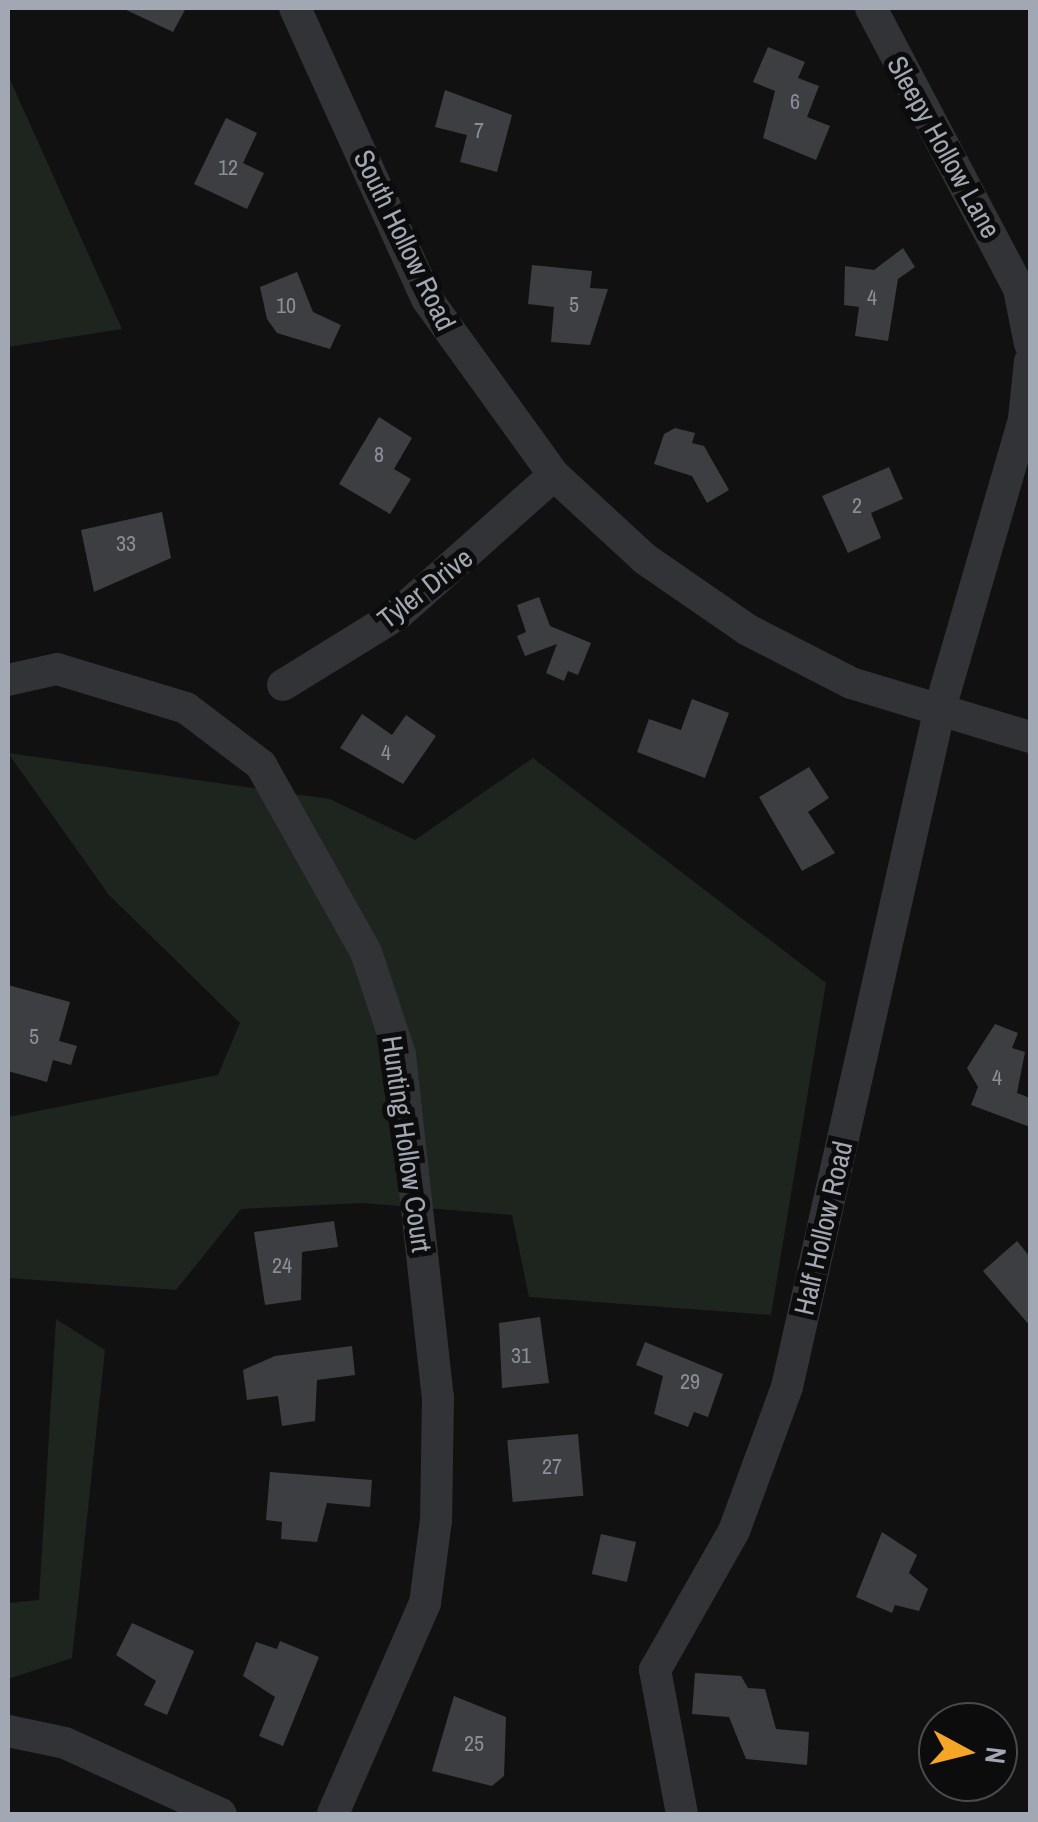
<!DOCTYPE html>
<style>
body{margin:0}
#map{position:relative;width:1038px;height:1822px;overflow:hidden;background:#111112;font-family:"Archivo Narrow",sans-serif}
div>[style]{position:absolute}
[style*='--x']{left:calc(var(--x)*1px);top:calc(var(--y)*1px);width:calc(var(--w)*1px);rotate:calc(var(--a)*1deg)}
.green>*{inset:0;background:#1d251e}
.building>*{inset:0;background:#3d3e42;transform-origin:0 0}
.minor>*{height:32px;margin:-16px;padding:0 16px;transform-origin:16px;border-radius:16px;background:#323337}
span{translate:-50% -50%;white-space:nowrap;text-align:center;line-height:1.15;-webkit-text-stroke:10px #0c0c0d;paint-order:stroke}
.number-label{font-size:22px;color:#898e97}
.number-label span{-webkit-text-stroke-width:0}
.street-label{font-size:28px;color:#a2a8b3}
.frame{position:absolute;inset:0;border:10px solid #a2a8b3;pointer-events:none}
.north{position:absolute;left:918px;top:1702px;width:100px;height:100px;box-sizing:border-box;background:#0c0c0d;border:2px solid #484a4f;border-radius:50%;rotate:97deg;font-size:28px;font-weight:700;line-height:40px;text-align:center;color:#a2a8b3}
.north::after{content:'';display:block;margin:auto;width:35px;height:45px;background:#f5a627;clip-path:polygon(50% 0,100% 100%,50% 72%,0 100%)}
</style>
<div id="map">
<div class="green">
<div style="clip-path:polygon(8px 75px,122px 329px,8px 347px)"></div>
<div style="clip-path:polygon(8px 753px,330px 799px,415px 840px,533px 758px,826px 983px,771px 1315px,529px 1297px,512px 1215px,362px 1203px,241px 1209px,176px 1290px,8px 1278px,8px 1117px,218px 1075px,240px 1023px,109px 895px)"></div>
<div style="clip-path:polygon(56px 1319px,105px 1350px,72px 1658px,8px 1679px,8px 1603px,39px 1600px)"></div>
</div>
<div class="building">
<div style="clip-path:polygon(122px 8px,186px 8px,173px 32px)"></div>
<div style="clip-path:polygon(768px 47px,805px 62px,798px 78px,819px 86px,807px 117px,830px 126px,816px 160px,763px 138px,775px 91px,753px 82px)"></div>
<div style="clip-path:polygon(445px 90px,512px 115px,497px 172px,460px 162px,467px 135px,435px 127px)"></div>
<div style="clip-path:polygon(226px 118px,257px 133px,243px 163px,264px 173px,247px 209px,194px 184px)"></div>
<div style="clip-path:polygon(903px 248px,915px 267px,898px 279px,888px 341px,855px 336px,859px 307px,844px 305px,845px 266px,874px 270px)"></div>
<div style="clip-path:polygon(532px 265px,592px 271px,590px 288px,608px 289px,590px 345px,551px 342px,554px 307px,528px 304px)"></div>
<div style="clip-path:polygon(297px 272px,313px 312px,341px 325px,330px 349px,277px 333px,267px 319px,260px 287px)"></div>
<div style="clip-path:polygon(379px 417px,412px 438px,394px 469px,411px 479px,390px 514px,339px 484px)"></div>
<div style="clip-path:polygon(675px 428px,695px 433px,692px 443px,704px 446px,729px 490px,707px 503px,692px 476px,654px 464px,664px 434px)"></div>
<div style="clip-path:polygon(889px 467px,903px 499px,871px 513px,881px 538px,848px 553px,822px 496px)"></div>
<div style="clip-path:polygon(162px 512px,171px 558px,94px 592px,81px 530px)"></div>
<div style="clip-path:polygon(539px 597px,550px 626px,591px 643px,578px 675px,568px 671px,564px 681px,546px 673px,557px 644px,525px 656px,517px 636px,526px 632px,517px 605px)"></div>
<div style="clip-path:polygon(692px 699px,729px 713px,705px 778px,637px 752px,649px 719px,681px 730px)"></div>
<div style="clip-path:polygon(362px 714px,392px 735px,406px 715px,436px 736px,403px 784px,340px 748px)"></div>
<div style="clip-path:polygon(809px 767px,829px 798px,808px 812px,835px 853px,802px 871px,759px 797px)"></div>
<div style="clip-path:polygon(8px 985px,70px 1002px,59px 1041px,77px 1046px,71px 1065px,53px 1060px,47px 1082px,8px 1071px)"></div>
<div style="clip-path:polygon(995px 1024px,1018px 1033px,1012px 1048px,1025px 1052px,1017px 1093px,1030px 1098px,1030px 1127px,971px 1105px,978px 1087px,967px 1068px)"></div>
<div style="clip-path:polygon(334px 1221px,338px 1247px,302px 1252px,301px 1300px,265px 1305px,254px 1232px)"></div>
<div style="clip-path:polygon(1017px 1241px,1030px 1257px,1030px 1326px,983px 1271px)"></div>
<div style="clip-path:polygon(540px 1317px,549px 1383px,502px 1388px,499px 1323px)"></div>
<div style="clip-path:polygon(645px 1342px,723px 1374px,708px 1417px,694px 1412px,688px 1427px,654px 1414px,663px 1376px,636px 1365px)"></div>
<div style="clip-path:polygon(352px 1346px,355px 1375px,317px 1380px,315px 1421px,282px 1426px,278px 1396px,247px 1400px,243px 1370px,275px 1356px)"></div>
<div style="left:578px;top:1434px;width:62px;height:71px;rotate:85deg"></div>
<div style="clip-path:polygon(270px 1472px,372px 1480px,370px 1507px,327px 1503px,317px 1542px,281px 1539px,282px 1522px,266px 1520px)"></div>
<div style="clip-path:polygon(882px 1532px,917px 1555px,909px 1573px,928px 1589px,919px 1611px,895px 1605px,892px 1613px,856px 1597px)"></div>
<div style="left:601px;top:1534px;width:36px;height:41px;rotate:13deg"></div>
<div style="clip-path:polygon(132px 1623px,194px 1651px,167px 1715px,144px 1705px,156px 1681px,116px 1655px)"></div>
<div style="clip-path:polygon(280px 1641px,319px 1657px,283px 1746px,259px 1736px,275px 1697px,243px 1676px,256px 1642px,277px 1649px)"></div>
<div style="clip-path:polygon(695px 1673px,741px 1676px,748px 1688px,765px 1689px,776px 1729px,809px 1732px,807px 1765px,746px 1759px,729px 1717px,692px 1714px)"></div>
<div style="clip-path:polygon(454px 1696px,506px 1717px,504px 1776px,492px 1786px,432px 1771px)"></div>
</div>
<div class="minor">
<div style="--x:295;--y:8;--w:320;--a:65.6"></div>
<div style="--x:427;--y:299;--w:217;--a:54.2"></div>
<div style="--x:554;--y:475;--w:124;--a:42.7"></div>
<div style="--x:645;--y:559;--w:125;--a:34.6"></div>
<div style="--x:748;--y:630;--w:116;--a:27.2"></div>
<div style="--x:851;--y:683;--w:187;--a:16.8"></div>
<div style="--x:871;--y:8;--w:318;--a:62.2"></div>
<div style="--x:1019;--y:289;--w:56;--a:78.7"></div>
<div style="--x:8;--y:680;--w:50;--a:-12.7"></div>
<div style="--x:57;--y:669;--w:135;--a:16.8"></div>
<div style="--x:186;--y:708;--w:94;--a:37.2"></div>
<div style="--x:261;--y:765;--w:214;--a:60.7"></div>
<div style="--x:366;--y:952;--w:108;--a:71.7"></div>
<div style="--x:400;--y:1055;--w:344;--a:83.7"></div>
<div style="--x:438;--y:1397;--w:123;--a:90.9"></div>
<div style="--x:436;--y:1520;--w:84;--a:97.5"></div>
<div style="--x:425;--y:1603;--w:230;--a:113.6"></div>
<div style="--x:283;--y:685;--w:135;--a:-31.7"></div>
<div style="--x:398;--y:614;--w:209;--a:-41.7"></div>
<div style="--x:8;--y:1731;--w:58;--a:11.9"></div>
<div style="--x:65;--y:1743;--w:171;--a:24.5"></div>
<div style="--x:682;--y:1814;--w:147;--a:-100.6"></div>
<div style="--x:655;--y:1670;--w:160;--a:-60.4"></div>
<div style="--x:734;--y:1531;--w:153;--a:-69.8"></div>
<div style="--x:787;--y:1387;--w:692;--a:-77.31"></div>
<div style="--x:939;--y:712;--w:305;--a:-73.8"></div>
<div style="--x:1024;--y:419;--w:58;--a:-84.1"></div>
</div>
<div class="number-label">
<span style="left:795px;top:102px">6</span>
<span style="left:479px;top:131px">7</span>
<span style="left:228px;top:168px">12</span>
<span style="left:872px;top:298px">4</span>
<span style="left:574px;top:305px">5</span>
<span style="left:286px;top:306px">10</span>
<span style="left:379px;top:455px">8</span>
<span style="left:857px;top:506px">2</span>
<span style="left:126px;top:544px">33</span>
<span style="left:386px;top:753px">4</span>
<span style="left:34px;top:1037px">5</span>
<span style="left:997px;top:1078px">4</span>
<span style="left:282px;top:1266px">24</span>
<span style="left:521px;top:1356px">31</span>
<span style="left:690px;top:1382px">29</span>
<span style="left:552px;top:1467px">27</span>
<span style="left:474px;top:1744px">25</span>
</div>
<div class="street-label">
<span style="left:944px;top:147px;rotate:61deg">Sleepy Hollow Lane</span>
<span style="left:405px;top:240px;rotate:64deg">South Hollow Road</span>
<span style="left:425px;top:588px;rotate:-38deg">Tyler Drive</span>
<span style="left:407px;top:1144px;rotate:82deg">Hunting Hollow Court</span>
<span style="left:823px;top:1228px;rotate:-77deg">Half Hollow Road</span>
</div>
<div class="frame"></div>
<div class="north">N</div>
</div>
